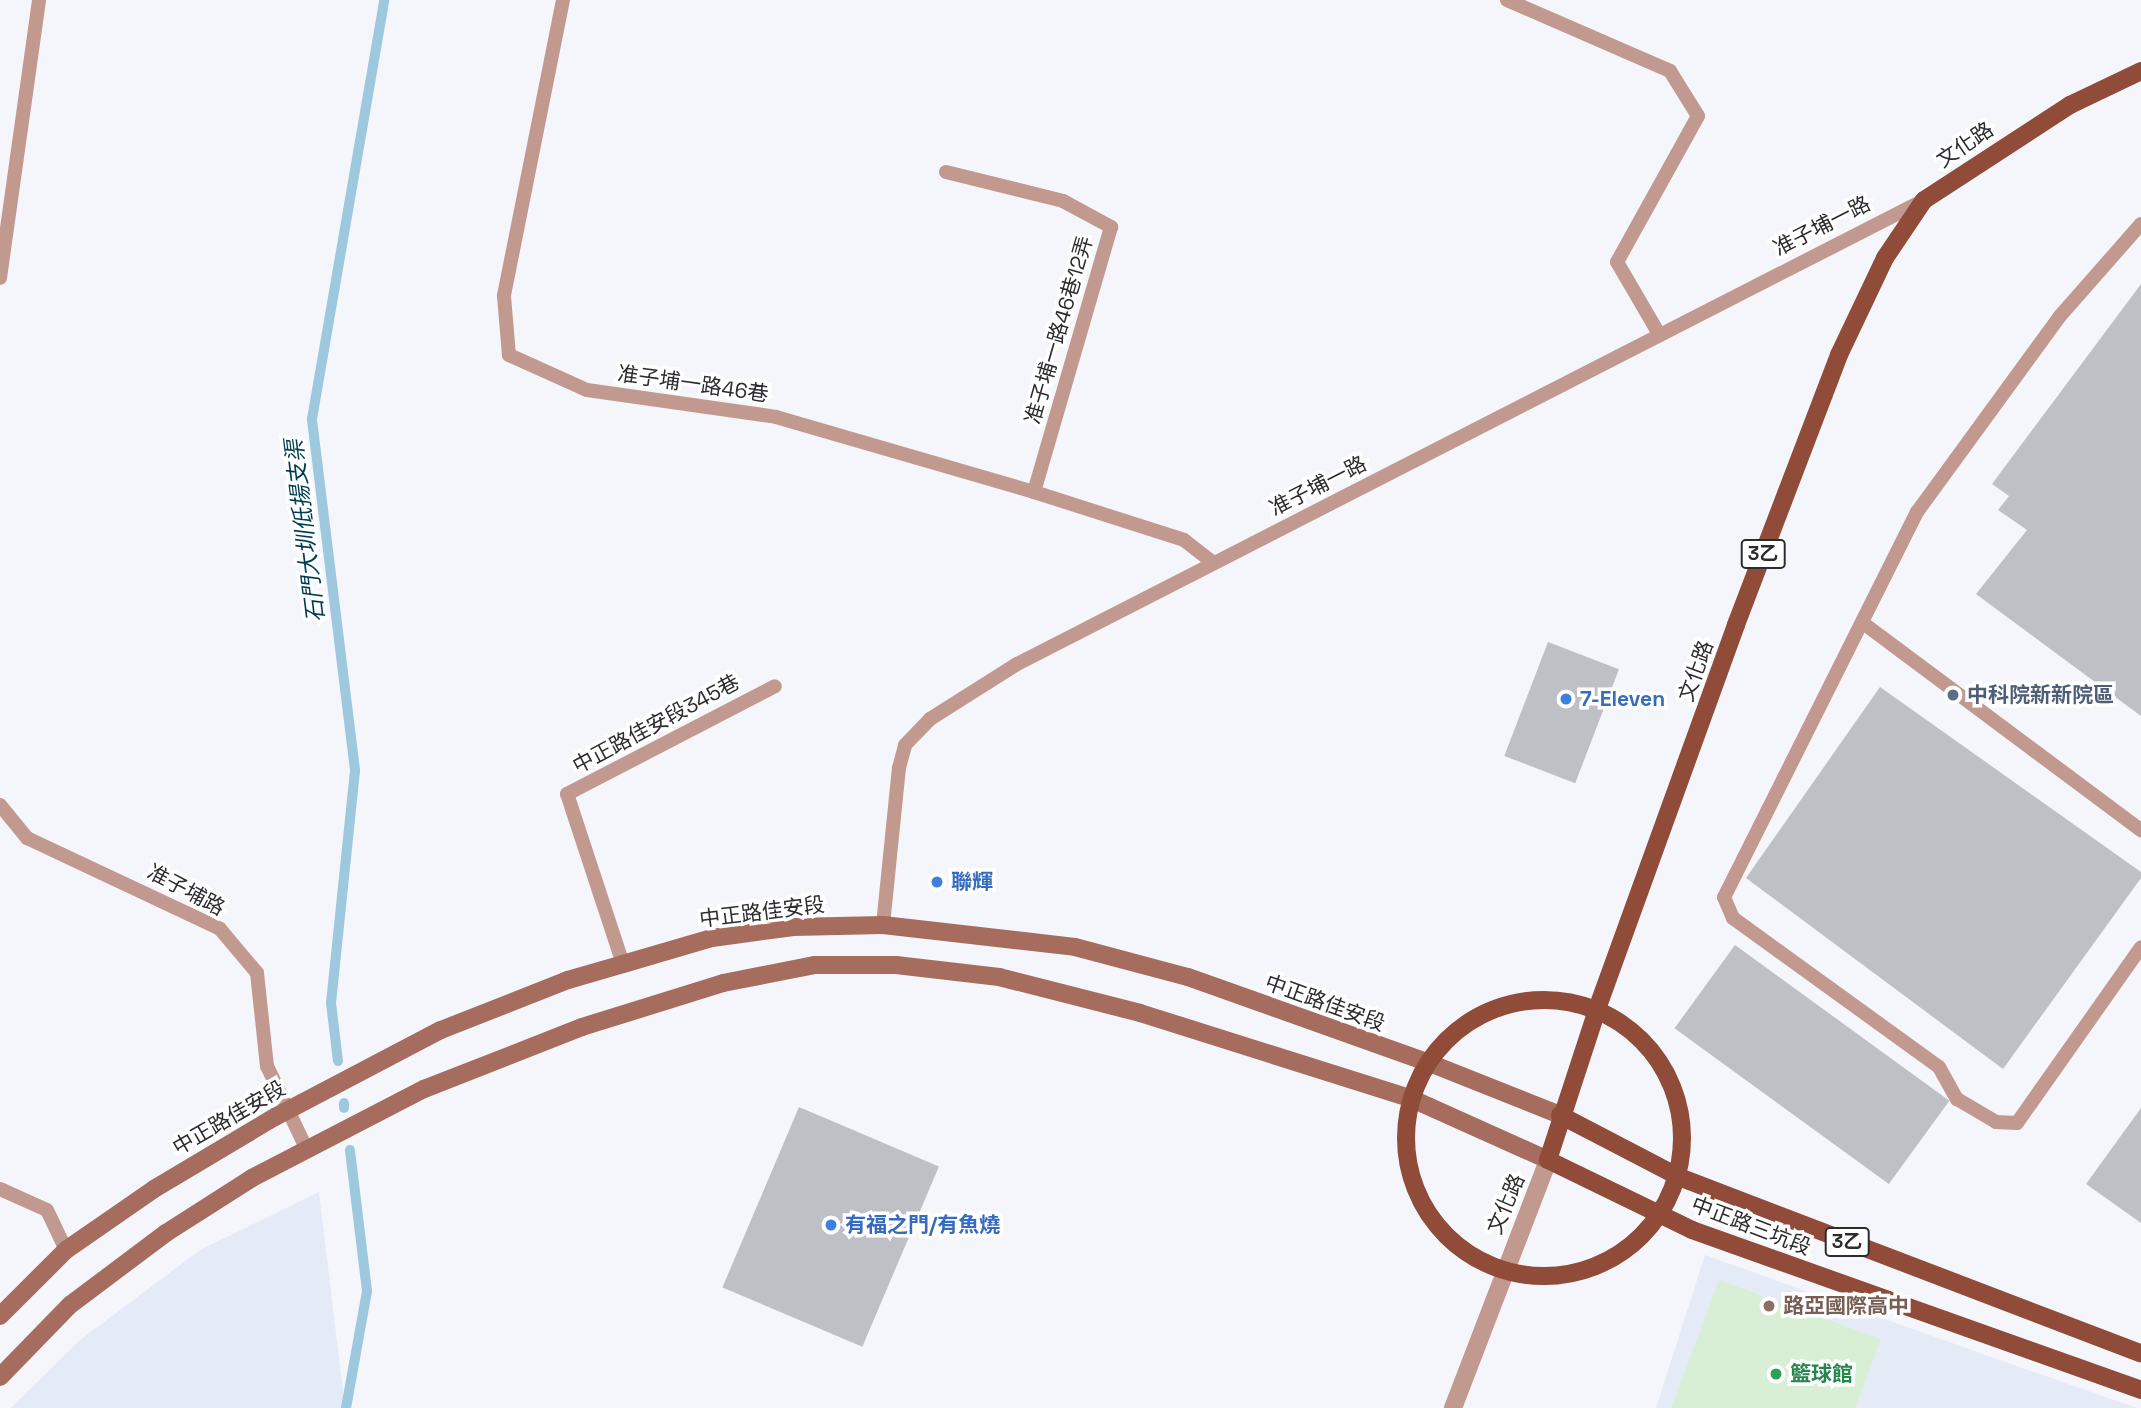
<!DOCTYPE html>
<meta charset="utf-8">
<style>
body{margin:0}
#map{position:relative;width:2141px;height:1408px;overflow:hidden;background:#f4f6fc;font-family:"Space Grotesk","Noto Sans TC",sans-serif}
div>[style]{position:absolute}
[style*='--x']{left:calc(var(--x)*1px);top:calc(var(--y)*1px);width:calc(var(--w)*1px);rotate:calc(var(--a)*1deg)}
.built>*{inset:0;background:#e5eaf7}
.green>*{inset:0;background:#d8efd6}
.stream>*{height:10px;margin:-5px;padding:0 5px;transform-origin:5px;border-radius:5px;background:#9dc8dd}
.building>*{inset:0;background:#bec0c5;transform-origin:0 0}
.lane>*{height:14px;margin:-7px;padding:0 7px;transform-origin:7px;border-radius:7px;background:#c2998e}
.street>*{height:18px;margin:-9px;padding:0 9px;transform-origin:9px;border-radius:9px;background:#c2998e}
.secondary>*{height:18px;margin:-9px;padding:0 9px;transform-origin:9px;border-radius:9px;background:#a66c5d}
.primary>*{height:18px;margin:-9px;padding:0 9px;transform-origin:9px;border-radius:9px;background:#904b39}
.primary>.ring{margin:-9px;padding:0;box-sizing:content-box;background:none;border:18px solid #904b39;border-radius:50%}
.dots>*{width:19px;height:19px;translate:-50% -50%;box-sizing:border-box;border:4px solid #fff;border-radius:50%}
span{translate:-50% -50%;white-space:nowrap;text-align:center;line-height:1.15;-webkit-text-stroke:7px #fff;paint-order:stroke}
.shield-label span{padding:2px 5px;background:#fff;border:2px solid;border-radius:5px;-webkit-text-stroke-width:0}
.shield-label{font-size:19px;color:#2c2c2f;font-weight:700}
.street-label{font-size:21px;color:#2c2c2f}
.service-label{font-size:21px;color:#4e5e75;font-weight:700}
.left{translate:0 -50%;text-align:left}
.shop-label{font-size:21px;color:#366cbe;font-weight:700}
.education-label{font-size:21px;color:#785e54;font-weight:700}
.leisure-label{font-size:21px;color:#27864d;font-weight:700}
.water-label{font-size:23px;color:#003d54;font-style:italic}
</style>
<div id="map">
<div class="built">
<div style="clip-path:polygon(319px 1192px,345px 1408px,11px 1408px,80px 1340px,200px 1250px)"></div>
<div style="clip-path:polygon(1705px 1255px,1994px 1358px,2137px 1408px,1656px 1408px)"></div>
</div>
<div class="green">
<div style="clip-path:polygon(1719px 1280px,1881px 1339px,1855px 1408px,1671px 1408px)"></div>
</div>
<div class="stream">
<div style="--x:338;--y:1061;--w:58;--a:-96.9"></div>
<div style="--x:331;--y:1003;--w:234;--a:-84.1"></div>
<div style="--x:355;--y:770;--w:354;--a:-97"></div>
<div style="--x:312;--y:419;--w:425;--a:-80.2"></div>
<div style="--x:344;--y:1103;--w:5;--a:90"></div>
<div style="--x:346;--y:1408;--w:119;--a:-79.8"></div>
<div style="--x:367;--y:1291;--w:142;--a:-96.9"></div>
</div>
<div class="building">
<div style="clip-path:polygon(2141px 284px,2141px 716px,1976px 594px,2027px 530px,1998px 510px,2009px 496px,1992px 484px)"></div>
<div style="left:1548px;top:642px;width:76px;height:122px;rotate:21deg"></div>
<div style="clip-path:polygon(1880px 687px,2141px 872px,2141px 878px,2003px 1069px,1746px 878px)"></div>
<div style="left:1735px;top:945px;width:265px;height:103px;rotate:36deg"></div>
<div style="left:799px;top:1107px;width:152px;height:196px;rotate:23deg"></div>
<div style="clip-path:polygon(2141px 1108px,2141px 1223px,2086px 1184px)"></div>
</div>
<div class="lane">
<div style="--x:563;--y:0;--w:302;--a:101.3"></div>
<div style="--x:504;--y:296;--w:59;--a:85.2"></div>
<div style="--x:509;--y:355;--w:85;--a:24.2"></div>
<div style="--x:587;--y:390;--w:191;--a:8.1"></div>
<div style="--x:776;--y:417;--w:269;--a:16.2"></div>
<div style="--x:1034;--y:492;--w:157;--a:17.7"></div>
<div style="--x:1184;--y:540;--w:37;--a:38"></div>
<div style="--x:1507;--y:0;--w:178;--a:23.5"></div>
<div style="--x:1670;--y:71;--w:53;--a:58.1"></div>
<div style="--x:1698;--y:116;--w:167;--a:119"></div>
<div style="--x:1617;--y:262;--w:83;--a:59.7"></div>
<div style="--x:946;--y:172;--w:121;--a:13.9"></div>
<div style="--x:1063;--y:201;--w:55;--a:28.4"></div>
<div style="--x:1111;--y:227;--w:276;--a:106.2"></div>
<div style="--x:2141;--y:224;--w:123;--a:131.4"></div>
<div style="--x:2060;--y:316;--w:243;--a:126.1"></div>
<div style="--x:1917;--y:512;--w:431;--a:116.6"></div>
<div style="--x:1724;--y:897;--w:23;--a:67"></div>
<div style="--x:1733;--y:918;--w:254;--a:35.9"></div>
<div style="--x:1939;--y:1067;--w:37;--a:61"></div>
<div style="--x:1957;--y:1099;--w:45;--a:30.5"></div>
<div style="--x:1996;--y:1122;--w:21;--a:3"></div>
<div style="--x:2017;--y:1123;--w:215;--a:-54.8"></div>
<div style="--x:0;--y:278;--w:281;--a:-82"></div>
<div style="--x:1863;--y:623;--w:347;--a:36.7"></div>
<div style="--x:0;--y:805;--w:43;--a:50.7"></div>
<div style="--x:27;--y:838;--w:213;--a:25.2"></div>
<div style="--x:220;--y:929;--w:57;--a:49.9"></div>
<div style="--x:257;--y:973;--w:94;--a:83.9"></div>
<div style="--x:267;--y:1066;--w:93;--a:64.5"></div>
<div style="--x:883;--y:925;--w:158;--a:-84.2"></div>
<div style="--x:899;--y:768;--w:24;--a:-75"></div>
<div style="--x:905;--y:745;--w:36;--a:-46"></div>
<div style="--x:930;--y:719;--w:103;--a:-32.3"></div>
<div style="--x:1017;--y:664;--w:1019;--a:-27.09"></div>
<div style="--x:623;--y:964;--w:179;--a:-108.2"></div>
<div style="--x:567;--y:794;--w:234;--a:-27.4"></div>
<div style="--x:0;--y:1189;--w:51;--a:24.1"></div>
<div style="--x:47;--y:1210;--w:44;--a:64.6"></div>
</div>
<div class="street">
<div style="--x:1453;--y:1408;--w:266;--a:-69"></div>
</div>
<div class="secondary">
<div style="--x:0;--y:1316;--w:93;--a:-45"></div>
<div style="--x:66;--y:1250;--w:107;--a:-34.7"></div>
<div style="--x:154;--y:1189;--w:141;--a:-30.8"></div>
<div style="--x:275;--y:1117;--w:187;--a:-27.7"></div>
<div style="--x:441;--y:1030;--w:136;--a:-21.5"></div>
<div style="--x:568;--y:980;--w:57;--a:-16.2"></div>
<div style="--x:623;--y:964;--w:93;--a:-16.3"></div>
<div style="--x:712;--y:938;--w:82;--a:-7.7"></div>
<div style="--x:793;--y:927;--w:90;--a:-1.3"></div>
<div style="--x:883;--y:925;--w:193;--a:6.5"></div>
<div style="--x:1075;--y:947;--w:117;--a:14.9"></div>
<div style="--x:1188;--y:977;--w:254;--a:19.6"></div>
<div style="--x:1427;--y:1062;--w:143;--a:21.7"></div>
<div style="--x:0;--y:1377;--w:100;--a:-45.8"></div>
<div style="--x:70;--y:1305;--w:120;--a:-36.9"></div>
<div style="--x:166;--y:1233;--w:102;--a:-32.6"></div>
<div style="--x:252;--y:1178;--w:194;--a:-27.4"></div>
<div style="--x:424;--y:1089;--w:170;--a:-21.4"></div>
<div style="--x:582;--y:1027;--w:148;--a:-17.3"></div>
<div style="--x:723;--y:983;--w:94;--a:-11.1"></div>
<div style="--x:815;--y:965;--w:81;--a:0"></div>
<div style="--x:896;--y:965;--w:104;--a:6.6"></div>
<div style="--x:999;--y:977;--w:146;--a:14.3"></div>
<div style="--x:1140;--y:1013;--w:283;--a:17.5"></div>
<div style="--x:1410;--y:1098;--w:151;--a:24.2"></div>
</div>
<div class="primary">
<div style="--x:2141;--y:71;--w:79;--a:154.4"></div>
<div style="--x:2070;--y:105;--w:174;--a:146.9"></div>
<div style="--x:1924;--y:200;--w:70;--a:123.9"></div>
<div style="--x:1885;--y:258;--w:107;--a:115.4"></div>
<div style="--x:1839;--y:355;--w:289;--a:110.9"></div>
<div style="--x:1736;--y:625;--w:406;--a:109.9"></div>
<div style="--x:1598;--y:1007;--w:161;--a:108.1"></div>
<div style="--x:1548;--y:1160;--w:160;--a:25.9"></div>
<div style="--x:1692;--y:1230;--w:477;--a:19.6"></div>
<div class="ring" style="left:1406px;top:1000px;width:258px;height:258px"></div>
<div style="--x:1560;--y:1115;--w:134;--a:27.5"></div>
<div style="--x:1679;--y:1177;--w:494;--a:20.9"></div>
</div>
<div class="dots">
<div style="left:1953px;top:695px;background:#5c6f8a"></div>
<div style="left:1566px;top:699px;background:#3f7fe0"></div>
<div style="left:937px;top:882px;background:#3f7fe0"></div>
<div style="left:831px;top:1225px;background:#3f7fe0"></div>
<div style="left:1769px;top:1306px;background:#8d6e63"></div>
<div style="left:1776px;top:1374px;background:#2e9e5b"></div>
</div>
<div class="shield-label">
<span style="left:1763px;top:554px">3乙</span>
<span style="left:1847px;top:1242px">3乙</span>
</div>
<div class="street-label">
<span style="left:1965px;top:145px;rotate:-34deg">文化路</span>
<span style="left:1822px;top:226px;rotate:-27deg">准子埔一路</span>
<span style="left:1059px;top:330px;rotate:-74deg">准子埔一路46巷12弄</span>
<span style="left:693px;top:384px;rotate:8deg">准子埔一路46巷</span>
<span style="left:1318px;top:486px;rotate:-27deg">准子埔一路</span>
<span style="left:1696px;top:671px;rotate:-70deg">文化路</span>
<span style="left:656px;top:724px;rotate:-28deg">中正路佳安段345巷</span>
<span style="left:186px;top:890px;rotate:28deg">准子埔路</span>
<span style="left:762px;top:912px;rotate:-7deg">中正路佳安段</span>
<span style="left:1325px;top:1003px;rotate:20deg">中正路佳安段</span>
<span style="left:229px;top:1118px;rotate:-30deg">中正路佳安段</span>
<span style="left:1506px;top:1204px;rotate:-67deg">文化路</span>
<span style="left:1751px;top:1226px;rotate:21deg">中正路三坑段</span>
</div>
<div class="service-label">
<span class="left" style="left:1967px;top:695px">中科院新新院區</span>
</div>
<div class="shop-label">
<span class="left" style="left:1580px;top:699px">7-Eleven</span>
<span class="left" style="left:951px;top:882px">聯輝</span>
<span class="left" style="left:845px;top:1225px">有福之門/有魚燒</span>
</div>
<div class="education-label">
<span class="left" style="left:1783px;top:1306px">路亞國際高中</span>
</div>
<div class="leisure-label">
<span class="left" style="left:1790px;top:1374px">籃球館</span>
</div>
<div class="water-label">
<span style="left:305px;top:531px;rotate:-97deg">石門大圳低揚支渠</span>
</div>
</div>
